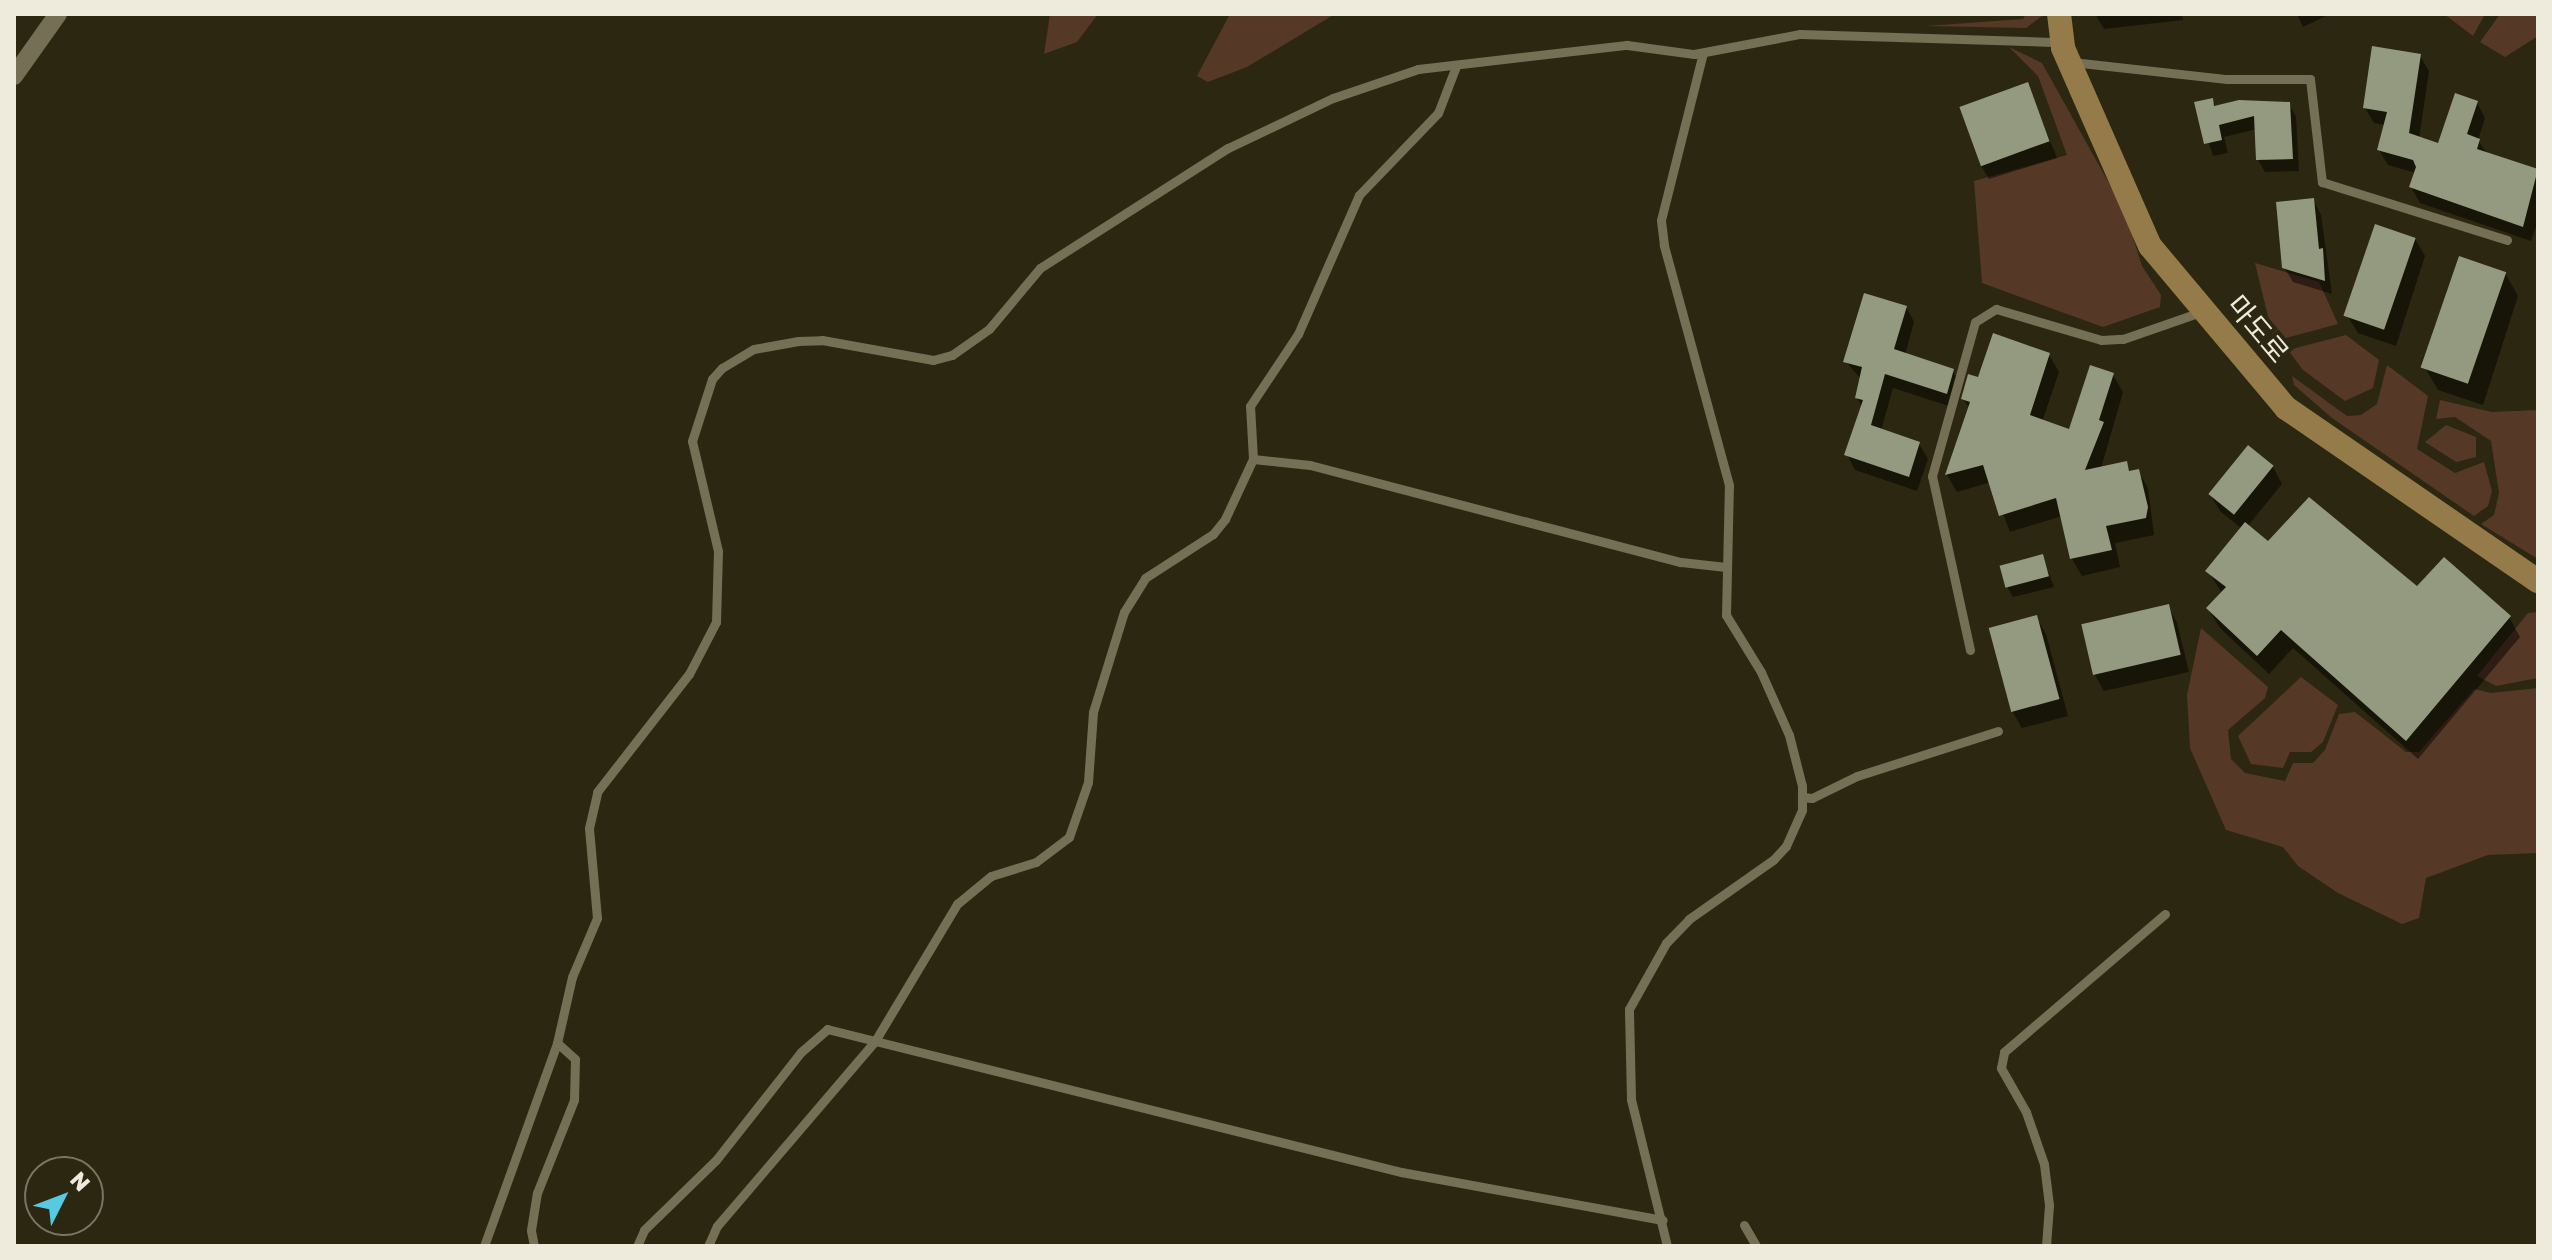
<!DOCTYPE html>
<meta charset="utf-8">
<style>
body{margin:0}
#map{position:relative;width:2552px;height:1260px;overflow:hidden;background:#2c2710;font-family:"Golos Text","Noto Sans KR",sans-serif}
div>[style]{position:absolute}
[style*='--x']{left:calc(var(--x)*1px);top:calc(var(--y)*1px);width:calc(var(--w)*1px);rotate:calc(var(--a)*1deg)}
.green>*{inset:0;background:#563827}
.shadow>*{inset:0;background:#0007}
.building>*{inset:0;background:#939a80;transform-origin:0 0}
.lane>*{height:9px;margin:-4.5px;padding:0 4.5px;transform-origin:4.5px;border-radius:4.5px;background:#756f56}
.street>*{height:18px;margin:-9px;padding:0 9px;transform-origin:9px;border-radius:9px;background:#756f56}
.secondary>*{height:24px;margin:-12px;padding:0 12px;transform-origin:12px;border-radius:12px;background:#947b49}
span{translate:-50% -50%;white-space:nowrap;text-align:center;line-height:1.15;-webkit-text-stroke:8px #2c2710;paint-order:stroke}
.street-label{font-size:28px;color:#eeebdd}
.frame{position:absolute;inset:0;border:16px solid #eeebdd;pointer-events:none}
.north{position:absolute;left:24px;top:1156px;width:80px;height:80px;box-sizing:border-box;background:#2c2710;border:2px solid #7a7562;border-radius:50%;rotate:48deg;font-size:22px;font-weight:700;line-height:32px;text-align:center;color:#eeebdd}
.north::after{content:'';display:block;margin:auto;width:28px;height:36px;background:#57c9e2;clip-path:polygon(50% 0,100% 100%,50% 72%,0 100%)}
</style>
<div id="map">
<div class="green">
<div style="clip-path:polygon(1050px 14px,1098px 14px,1077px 42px,1044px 54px)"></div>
<div style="clip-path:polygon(1230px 14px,1335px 14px,1247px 67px,1208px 82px,1197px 76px)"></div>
<div style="clip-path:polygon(2026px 14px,2042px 16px,2026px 28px,1926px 26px,2023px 19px)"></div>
<div style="clip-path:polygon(2444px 14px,2485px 14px,2473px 36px)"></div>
<div style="clip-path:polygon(2500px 14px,2538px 14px,2538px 36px,2505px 57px,2480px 42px)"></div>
<div style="clip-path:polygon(2009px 47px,2042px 63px,2125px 212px,2142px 266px,2161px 295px,2160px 307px,2103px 327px,1982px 283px,1974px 181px,2067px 155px,2038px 76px)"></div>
<div style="clip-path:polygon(2255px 263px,2319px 282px,2338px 324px,2286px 338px,2277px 359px,2269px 349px,2274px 341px)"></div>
<div style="clip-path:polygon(2346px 335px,2379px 360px,2373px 388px,2345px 401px,2303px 370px,2288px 350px)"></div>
<div style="clip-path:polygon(2387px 365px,2428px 396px,2417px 449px,2455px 473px,2484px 462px,2492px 491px,2488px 506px,2474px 516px,2332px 418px,2294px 385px,2292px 376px,2347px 416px,2361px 415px,2377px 404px)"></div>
<div style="clip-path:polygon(2440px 400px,2492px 412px,2538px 410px,2538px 559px,2481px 524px,2494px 515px,2499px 493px,2491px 441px,2455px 417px,2436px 419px)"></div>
<div style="clip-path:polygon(2446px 425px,2476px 437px,2476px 457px,2456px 462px,2425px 442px)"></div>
<div style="clip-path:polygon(2538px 612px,2538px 678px,2496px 686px,2477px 676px,2528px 613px)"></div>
<div style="clip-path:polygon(2201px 628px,2268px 687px,2265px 698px,2228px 730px,2231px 759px,2245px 773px,2285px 781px,2293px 763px,2313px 763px,2325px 750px,2339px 714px,2355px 712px,2406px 752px,2419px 752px,2474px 689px,2491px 693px,2538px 688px,2538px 853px,2488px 855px,2426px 878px,2419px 918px,2402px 924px,2338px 893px,2298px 866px,2283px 847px,2226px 830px,2190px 748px,2187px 695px)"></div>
<div style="clip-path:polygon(2301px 677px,2338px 705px,2323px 742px,2311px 752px,2290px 752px,2283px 768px,2251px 764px,2238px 736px)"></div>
</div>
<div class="shadow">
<div style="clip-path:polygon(2095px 14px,2182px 14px,2183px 20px,2104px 29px)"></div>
<div style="clip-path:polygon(2297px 14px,2330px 14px,2303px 27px)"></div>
<div style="clip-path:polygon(2420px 56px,2429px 71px,2419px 139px,2440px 145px,2477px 103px,2485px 118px,2478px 140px,2487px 154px,2538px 171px,2538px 221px,2531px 241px,2420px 203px,2411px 187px,2416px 173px,2388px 165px,2379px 150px,2386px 125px,2374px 123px,2365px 108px)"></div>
<div style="clip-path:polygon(2027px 84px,2057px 158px,1989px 179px,1979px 162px)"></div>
<div style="clip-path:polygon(2212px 100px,2216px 108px,2289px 104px,2296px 117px,2299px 171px,2265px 172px,2258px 160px,2257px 129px,2224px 137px,2228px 153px,2213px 156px,2197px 104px)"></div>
<div style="clip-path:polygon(2313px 200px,2321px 215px,2332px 294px,2293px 282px,2284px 267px)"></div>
<div style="clip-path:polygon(2415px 239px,2425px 256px,2396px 346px,2358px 333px,2348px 317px)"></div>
<div style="clip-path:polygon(2505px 273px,2518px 296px,2483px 405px,2438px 390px,2425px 368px)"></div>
<div style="clip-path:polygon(1906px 307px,1914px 322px,1905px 355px,1953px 371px,1961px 386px,1955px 408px,1893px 388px,1881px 431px,1919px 444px,1928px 459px,1917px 491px,1855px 470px,1847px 454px,1862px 407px,1857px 398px,1861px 379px,1845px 361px)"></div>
<div style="clip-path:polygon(2049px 355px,2059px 372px,2042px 422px,2071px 432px,2113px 375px,2123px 392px,2101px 468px,2126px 463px,2131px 473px,2138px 471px,2148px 488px,2154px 535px,2115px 543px,2120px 567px,2082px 576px,2072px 559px,2062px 516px,2010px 532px,1991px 482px,1957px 492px,1947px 475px,1970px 409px,1963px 399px,1979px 380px)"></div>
<div style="clip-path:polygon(2273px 467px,2282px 484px,2247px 527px,2268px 544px,2509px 617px,2520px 637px,2418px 759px,2293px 648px,2269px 674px,2220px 628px,2208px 609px,2222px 593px,2208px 571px,2242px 529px,2220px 511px,2210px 494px)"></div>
<div style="clip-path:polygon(2042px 556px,2054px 587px,2013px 597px,2007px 586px)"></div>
<div style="clip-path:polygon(2168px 606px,2177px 623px,2189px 672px,2104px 691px,2095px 675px,2083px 626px)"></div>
<div style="clip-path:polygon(2036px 617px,2046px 634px,2068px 716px,2022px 728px,2012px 711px)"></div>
</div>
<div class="building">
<div style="clip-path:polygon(2372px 46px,2421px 54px,2409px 133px,2438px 143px,2455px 93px,2478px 101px,2467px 134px,2480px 139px,2477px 149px,2538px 169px,2523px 227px,2409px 187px,2416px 167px,2413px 160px,2377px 150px,2387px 112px,2363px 108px)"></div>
<div style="left:2028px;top:82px;width:63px;height:73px;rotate:70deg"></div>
<div style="clip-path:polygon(2213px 98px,2214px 106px,2239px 100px,2290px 102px,2293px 159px,2256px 160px,2254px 116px,2219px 125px,2222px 140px,2204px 144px,2194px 102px)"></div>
<div style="clip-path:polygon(2314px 198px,2319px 249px,2323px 248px,2325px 281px,2282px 268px,2276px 202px)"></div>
<div style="left:2375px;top:224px;width:43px;height:97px;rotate:19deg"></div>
<div style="left:2459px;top:256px;width:50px;height:118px;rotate:19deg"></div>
<div style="clip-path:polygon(1864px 293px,1907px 306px,1894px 349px,1954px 369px,1947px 394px,1885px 374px,1871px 425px,1920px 442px,1909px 477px,1844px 455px,1863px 400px,1855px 398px,1862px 367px,1843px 362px)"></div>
<div style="clip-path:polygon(1993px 333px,2050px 353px,2030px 415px,2069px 429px,2090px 365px,2114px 373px,2099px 420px,2104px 422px,2085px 470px,2127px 461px,2129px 471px,2139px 469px,2148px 507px,2146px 518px,2106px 526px,2112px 550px,2070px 559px,2056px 498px,1999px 516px,1983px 465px,1945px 475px,1970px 402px,1961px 399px,1968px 374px,1978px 377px)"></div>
<div style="left:2248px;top:445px;width:33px;height:63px;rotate:39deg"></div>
<div style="clip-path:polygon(2309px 497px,2417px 586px,2444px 557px,2511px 616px,2406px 741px,2281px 630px,2257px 656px,2206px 608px,2226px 587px,2205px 571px,2245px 522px,2268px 541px)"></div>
<div style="left:2043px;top:554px;width:23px;height:45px;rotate:75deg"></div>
<div style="left:2169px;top:604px;width:52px;height:90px;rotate:77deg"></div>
<div style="left:2037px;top:615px;width:87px;height:50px;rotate:75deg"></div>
</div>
<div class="lane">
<div style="--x:2072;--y:62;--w:156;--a:6.3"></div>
<div style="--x:2227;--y:79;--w:83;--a:0"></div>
<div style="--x:2310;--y:79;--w:104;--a:83.4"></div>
<div style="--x:2322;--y:182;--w:194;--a:17.4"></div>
<div style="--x:1253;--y:459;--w:57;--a:6"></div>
<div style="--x:1310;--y:465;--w:383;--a:14.7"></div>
<div style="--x:1681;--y:562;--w:45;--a:6.3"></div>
<div style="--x:1970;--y:650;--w:178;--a:-102.3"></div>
<div style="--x:1932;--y:476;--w:160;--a:-74.4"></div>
<div style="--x:1975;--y:322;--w:25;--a:-32"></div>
<div style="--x:1996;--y:309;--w:109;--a:16.4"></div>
<div style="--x:2101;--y:340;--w:22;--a:-3"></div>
<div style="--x:2123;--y:339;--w:83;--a:-19.1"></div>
<div style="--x:1802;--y:797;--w:10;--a:6"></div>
<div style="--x:1812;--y:798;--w:50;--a:-26.1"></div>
<div style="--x:1857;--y:776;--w:148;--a:-17.7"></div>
<div style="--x:1744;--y:1225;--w:24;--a:60"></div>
<div style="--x:484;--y:1246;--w:216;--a:-70.2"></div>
<div style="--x:557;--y:1043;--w:68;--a:-77.2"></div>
<div style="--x:572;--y:977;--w:64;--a:-67"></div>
<div style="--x:597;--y:918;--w:90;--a:-95.1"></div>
<div style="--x:589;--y:828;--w:37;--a:-77"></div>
<div style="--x:597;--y:792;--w:150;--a:-52.1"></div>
<div style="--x:689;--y:674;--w:59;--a:-62.6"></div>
<div style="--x:716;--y:622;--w:71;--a:-88.4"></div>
<div style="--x:718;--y:551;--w:113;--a:-103.3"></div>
<div style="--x:692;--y:441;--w:65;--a:-72.1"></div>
<div style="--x:712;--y:379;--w:15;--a:-48"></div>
<div style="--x:722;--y:368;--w:37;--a:-31"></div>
<div style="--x:754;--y:349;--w:45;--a:-10.3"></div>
<div style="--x:798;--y:341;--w:24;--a:-2"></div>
<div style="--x:822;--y:340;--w:113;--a:10.2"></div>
<div style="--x:933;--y:360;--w:20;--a:-15"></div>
<div style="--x:952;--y:355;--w:45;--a:-35.1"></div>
<div style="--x:989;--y:329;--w:80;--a:-50.1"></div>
<div style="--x:1040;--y:268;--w:223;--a:-32.6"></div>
<div style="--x:1228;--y:148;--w:116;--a:-25.5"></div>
<div style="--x:1333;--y:98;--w:90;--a:-18.8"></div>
<div style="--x:1418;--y:69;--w:210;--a:-6.6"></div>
<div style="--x:1627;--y:45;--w:68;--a:7.7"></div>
<div style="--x:1694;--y:54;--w:108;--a:-10.7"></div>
<div style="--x:1800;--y:34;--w:259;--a:1.8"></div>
<div style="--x:534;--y:1246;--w:16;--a:-101"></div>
<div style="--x:531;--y:1230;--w:37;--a:-81"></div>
<div style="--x:537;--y:1193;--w:100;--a:-68.3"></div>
<div style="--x:574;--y:1100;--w:41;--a:-88.6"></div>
<div style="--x:575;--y:1059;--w:24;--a:-138"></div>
<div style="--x:637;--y:1246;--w:17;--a:-66"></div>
<div style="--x:644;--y:1230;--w:100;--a:-44.2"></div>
<div style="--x:716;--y:1160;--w:137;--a:-51.8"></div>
<div style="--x:801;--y:1052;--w:35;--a:-41"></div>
<div style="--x:827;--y:1029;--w:592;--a:13.99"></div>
<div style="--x:1401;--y:1172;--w:266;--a:10.4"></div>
<div style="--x:708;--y:1246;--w:22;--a:-66"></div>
<div style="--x:717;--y:1226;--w:243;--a:-49.5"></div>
<div style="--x:875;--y:1041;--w:160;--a:-59.1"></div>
<div style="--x:957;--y:904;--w:44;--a:-39.5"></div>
<div style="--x:991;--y:876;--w:47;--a:-17.3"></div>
<div style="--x:1036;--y:862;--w:41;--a:-37.1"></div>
<div style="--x:1069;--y:837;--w:58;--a:-70.9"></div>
<div style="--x:1088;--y:782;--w:70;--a:-85.9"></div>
<div style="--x:1093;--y:712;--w:105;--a:-72.8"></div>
<div style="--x:1124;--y:612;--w:40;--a:-58"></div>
<div style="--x:1145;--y:578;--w:81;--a:-32.9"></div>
<div style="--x:1213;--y:534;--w:19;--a:-51"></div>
<div style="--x:1225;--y:519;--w:66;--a:-65"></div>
<div style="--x:1253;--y:459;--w:53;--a:-93.2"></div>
<div style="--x:1250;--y:406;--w:87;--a:-56.3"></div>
<div style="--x:1298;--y:334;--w:152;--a:-66.3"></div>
<div style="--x:1359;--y:195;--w:114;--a:-46.1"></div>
<div style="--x:1438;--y:113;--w:50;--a:-69"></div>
<div style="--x:1667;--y:1246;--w:151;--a:-103.8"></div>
<div style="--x:1631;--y:1099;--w:90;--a:-91.3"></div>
<div style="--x:1629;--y:1009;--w:76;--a:-60.7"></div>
<div style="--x:1666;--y:943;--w:33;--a:-46"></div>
<div style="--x:1689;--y:919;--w:103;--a:-35.1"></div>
<div style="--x:1773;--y:860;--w:19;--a:-47"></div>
<div style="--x:1786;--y:846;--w:39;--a:-66"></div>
<div style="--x:1802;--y:810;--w:24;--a:-90"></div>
<div style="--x:1802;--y:786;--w:53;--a:-104.3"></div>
<div style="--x:1789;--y:735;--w:69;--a:-114"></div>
<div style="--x:1761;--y:672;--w:67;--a:-121.6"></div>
<div style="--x:1726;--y:615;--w:130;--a:-88.7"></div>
<div style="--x:1729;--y:485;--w:249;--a:-105.2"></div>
<div style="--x:1664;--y:245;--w:25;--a:-97"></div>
<div style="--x:1661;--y:220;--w:172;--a:-75.9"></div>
<div style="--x:2046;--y:1246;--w:41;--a:-85.8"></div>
<div style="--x:2049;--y:1205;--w:41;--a:-97"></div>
<div style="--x:2044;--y:1164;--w:55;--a:-109.1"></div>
<div style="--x:2026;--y:1112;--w:51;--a:-119.6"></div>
<div style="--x:2001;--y:1068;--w:16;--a:-79"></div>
<div style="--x:2004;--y:1052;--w:212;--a:-40.6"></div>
</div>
<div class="street">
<div style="--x:14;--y:76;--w:76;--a:-54.6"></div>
</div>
<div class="secondary">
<div style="--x:2059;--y:14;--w:34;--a:83"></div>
<div style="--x:2063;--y:48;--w:216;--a:66.3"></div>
<div style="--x:2150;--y:246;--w:212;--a:50"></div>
<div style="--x:2286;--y:408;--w:306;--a:34.5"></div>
</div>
<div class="street-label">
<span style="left:2258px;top:329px;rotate:50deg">마도로</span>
</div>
<div class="frame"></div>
<div class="north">N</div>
</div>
